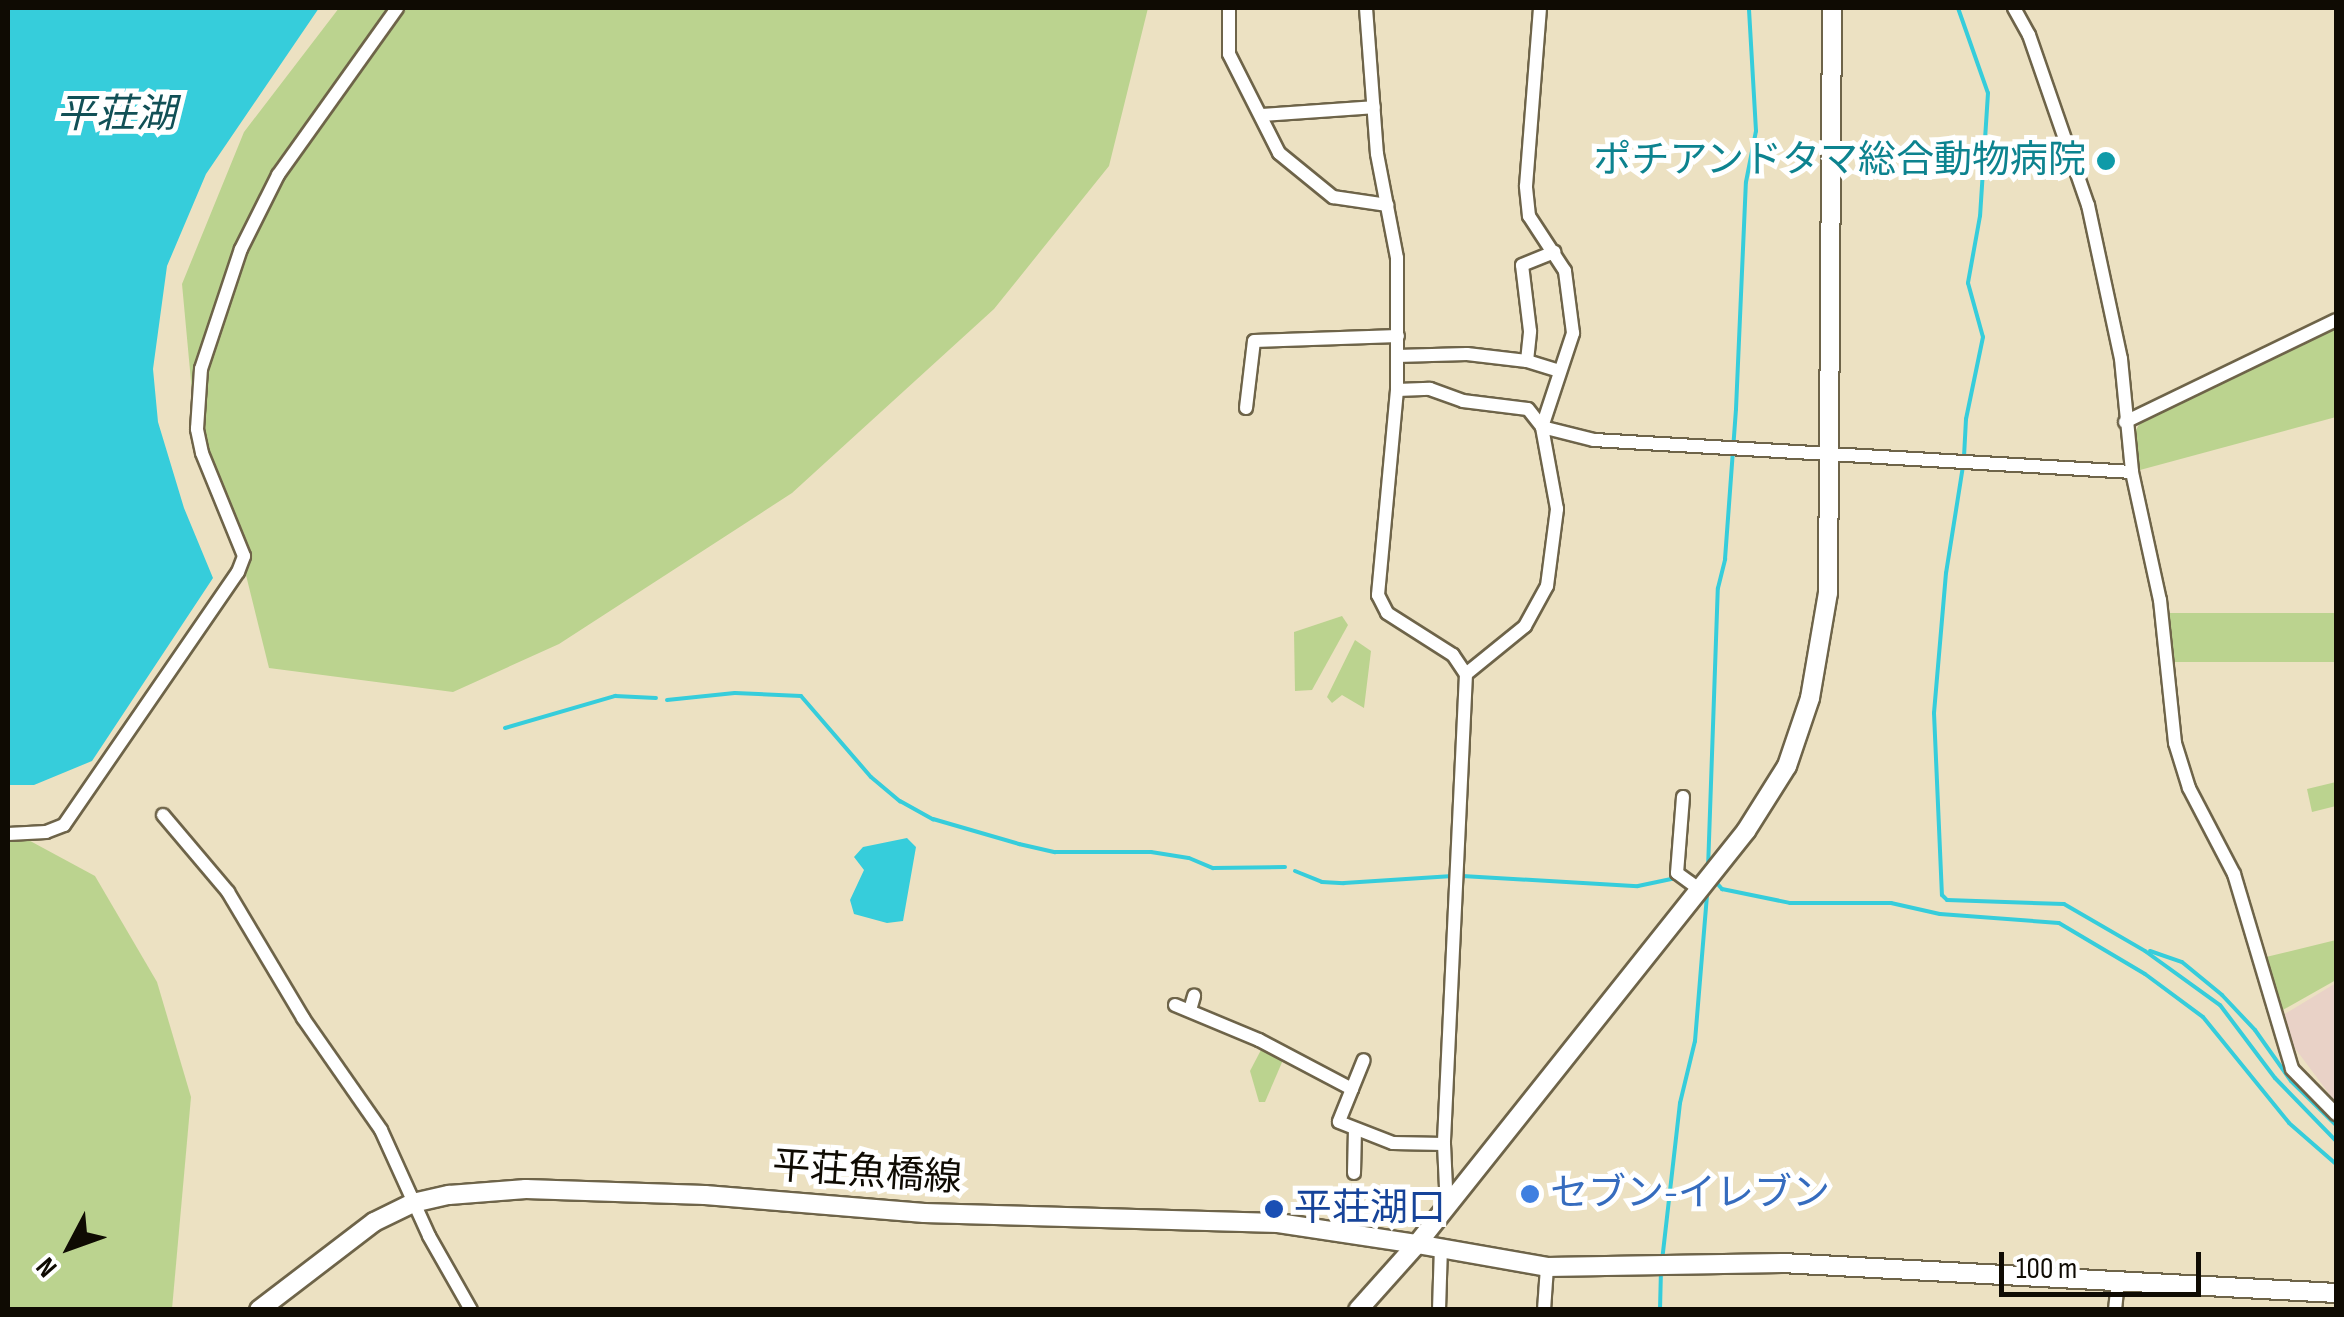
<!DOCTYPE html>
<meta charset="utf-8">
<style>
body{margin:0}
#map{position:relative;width:2344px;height:1317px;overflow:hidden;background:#ece1c2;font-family:"Sofia Sans Condensed","Noto Sans JP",sans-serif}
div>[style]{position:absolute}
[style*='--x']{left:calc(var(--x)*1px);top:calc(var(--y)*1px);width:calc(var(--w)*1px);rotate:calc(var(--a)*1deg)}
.industrial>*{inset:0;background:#e9d2c7}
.green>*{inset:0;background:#bbd38f;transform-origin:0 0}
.water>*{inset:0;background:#36cddb}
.stream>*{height:4px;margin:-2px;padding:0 2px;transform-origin:2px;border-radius:2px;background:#36cddb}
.roads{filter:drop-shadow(2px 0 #6e6449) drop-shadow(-2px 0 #6e6449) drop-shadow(0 2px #6e6449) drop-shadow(0 -2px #6e6449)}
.minor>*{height:12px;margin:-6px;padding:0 6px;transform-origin:6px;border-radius:6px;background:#fff}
.tertiary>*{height:18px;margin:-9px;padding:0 9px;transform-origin:9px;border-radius:9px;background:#fff}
.secondary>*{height:18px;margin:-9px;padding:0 9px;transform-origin:9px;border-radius:9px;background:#fff}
.dots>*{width:28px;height:28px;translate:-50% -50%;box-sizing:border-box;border:5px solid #fff;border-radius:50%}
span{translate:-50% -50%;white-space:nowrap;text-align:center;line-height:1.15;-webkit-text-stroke:10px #fff;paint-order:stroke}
.culture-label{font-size:38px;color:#0d838f}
.right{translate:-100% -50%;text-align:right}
.street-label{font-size:38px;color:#0f0b03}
.shop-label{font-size:38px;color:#366cbe}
.left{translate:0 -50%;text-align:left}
.transit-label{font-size:38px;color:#164399}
.water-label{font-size:40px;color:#125056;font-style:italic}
.frame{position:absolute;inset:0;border:10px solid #0f0b03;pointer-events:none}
.north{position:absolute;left:20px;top:1197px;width:100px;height:100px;-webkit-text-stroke:8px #fff;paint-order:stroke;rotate:229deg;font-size:28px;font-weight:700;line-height:40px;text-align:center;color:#0f0b03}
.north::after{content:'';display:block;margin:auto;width:35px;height:45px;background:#0f0b03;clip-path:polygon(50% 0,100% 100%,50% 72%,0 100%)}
.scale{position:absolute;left:1999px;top:1252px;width:202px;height:45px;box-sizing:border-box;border:5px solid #0f0b03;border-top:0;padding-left:12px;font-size:30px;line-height:35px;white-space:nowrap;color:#0f0b03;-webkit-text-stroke:8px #fff;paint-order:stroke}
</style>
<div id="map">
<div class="industrial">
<div style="clip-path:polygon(2336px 983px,2336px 1103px,2291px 1043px,2283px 1015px)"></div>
</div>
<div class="green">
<div style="clip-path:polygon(339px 8px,1148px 8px,1109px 166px,994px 309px,792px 493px,559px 644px,453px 692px,269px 668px,242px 559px,197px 446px,182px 284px,244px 132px)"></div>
<div style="clip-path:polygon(2336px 327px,2336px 417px,2140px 470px,2133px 435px,2140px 423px)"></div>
<div style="left:2336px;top:613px;width:49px;height:166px;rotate:90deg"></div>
<div style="clip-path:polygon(1342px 616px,1348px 625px,1312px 690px,1295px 691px,1294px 632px)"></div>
<div style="clip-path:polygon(1355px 640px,1371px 651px,1364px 708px,1342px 695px,1332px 703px,1327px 697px)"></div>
<div style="clip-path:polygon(2336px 782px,2336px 806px,2312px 812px,2307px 789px)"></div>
<div style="clip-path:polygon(8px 829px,95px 876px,157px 982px,191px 1097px,172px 1309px,8px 1309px)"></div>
<div style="clip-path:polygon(2336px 940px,2336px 980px,2281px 1011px,2266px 957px)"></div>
<div style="clip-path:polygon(1262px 1048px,1283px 1060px,1265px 1102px,1259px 1102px,1250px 1071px)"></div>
</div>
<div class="water">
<div style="clip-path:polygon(8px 8px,319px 8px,206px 174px,167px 266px,153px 369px,158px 422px,184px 508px,213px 578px,92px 761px,34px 785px,8px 785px)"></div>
<div style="clip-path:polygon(907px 838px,916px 847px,903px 921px,887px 923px,854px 914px,850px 900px,864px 870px,854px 857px,863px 847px)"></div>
</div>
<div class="stream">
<div style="--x:1958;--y:8;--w:90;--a:70.6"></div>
<div style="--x:1988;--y:93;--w:123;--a:93.7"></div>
<div style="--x:1980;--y:216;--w:68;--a:100.2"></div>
<div style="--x:1968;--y:283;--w:56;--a:74.5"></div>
<div style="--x:1983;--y:337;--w:84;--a:101.7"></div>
<div style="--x:1966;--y:419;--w:38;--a:93"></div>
<div style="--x:1963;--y:466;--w:108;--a:99"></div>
<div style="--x:1946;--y:573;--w:141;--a:94.9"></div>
<div style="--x:1934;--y:713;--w:182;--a:87.5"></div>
<div style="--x:1942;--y:895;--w:7;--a:45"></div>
<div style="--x:1947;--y:900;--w:117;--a:2"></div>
<div style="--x:2064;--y:904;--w:94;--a:30.1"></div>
<div style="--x:2145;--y:951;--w:92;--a:35.8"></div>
<div style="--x:2220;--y:1005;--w:91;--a:53"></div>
<div style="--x:2275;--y:1078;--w:88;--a:45.9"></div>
<div style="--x:667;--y:700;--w:68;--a:-5.9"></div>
<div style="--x:735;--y:693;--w:66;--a:2.6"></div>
<div style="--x:801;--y:696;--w:107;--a:49.2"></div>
<div style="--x:871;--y:777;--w:38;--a:40"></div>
<div style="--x:900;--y:801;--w:38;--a:29"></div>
<div style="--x:933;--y:819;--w:90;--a:16.2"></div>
<div style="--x:1019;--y:844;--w:37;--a:13"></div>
<div style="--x:1055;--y:852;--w:96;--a:0"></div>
<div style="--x:1151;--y:852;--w:38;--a:9"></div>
<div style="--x:1189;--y:858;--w:26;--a:23"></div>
<div style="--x:1213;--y:868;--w:72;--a:-0.8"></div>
<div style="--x:505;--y:728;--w:115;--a:-16.2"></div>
<div style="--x:615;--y:696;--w:41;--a:2.8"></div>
<div style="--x:1708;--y:869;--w:281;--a:-88"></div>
<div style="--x:1718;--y:588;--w:30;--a:-76"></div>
<div style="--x:1725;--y:559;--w:150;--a:-85.8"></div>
<div style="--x:1736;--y:409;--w:227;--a:-87.5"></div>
<div style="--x:1746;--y:182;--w:52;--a:-78.9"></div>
<div style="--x:1756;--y:131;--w:123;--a:-93.3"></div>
<div style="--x:1295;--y:871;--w:29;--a:22"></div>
<div style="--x:1322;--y:882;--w:22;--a:3"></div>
<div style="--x:1344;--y:883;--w:109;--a:-3.7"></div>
<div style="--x:1462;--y:876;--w:176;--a:3.3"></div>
<div style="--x:1638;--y:886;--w:40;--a:-12"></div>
<div style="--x:1715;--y:881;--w:11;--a:49"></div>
<div style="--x:1722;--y:889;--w:69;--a:11.6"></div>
<div style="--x:1790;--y:903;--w:101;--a:0"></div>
<div style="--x:1891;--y:903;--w:50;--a:12.7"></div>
<div style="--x:1940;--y:914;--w:119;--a:4.3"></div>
<div style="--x:2059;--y:923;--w:100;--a:30.7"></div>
<div style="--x:2145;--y:974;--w:72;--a:36.6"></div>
<div style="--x:2203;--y:1017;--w:136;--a:50.9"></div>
<div style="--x:2289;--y:1123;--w:62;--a:41.1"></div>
<div style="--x:2150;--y:951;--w:34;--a:19"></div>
<div style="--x:2182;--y:962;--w:52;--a:39.5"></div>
<div style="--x:2222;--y:995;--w:48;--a:46.7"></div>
<div style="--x:2255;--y:1030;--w:62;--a:54.8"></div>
<div style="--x:2291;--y:1081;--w:63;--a:44.4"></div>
<div style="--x:1662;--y:1261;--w:159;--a:-83.5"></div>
<div style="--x:1680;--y:1103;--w:64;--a:-76.4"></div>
<div style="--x:1695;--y:1041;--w:147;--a:-85.3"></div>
<div style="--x:1660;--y:1310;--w:40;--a:-88.6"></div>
</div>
<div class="roads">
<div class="minor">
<div style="--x:1229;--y:8;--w:46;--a:90"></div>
<div style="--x:1229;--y:54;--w:111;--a:63.2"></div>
<div style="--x:1279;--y:153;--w:70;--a:39.2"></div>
<div style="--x:1333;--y:197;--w:55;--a:8.4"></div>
<div style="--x:1366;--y:8;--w:146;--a:85.7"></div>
<div style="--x:1377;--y:154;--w:106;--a:79.1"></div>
<div style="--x:1397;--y:258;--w:132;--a:90"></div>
<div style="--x:1397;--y:390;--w:206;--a:95.3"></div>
<div style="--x:1378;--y:595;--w:20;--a:63"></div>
<div style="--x:1387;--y:613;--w:78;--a:32.5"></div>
<div style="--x:1453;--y:655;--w:23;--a:56"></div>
<div style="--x:1466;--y:674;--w:471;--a:92.7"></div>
<div style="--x:1444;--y:1144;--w:65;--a:87.4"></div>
<div style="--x:2014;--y:8;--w:31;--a:61"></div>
<div style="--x:2029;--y:35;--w:180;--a:70.9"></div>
<div style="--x:2088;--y:205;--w:157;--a:77.9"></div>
<div style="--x:2121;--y:359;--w:114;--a:84.4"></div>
<div style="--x:2132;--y:472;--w:131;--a:77.7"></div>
<div style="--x:2160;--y:600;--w:144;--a:84"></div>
<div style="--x:2175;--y:743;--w:47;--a:72.7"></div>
<div style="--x:2189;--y:788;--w:97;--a:62.4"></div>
<div style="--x:2234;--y:874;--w:203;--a:73.4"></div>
<div style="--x:2292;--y:1069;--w:63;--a:45.6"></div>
<div style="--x:1261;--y:115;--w:113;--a:-4"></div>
<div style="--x:1397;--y:356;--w:70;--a:-1.6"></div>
<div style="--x:1467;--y:354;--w:60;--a:6.7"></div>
<div style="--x:1527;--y:361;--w:34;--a:17"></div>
<div style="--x:1527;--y:361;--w:30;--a:-84"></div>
<div style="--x:1530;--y:331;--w:66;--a:-96.9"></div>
<div style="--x:1522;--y:265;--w:35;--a:-22"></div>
<div style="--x:1397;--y:390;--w:33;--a:-2"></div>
<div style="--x:1430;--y:389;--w:35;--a:20"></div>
<div style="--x:1463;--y:401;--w:65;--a:7"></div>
<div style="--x:1528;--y:409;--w:23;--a:52"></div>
<div style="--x:1542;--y:427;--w:54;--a:14"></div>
<div style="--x:1594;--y:440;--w:539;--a:3.4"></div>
<div style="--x:1246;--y:408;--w:67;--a:-83.2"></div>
<div style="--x:1254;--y:341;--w:144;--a:-2"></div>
<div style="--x:2125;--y:422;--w:234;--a:-25.8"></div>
<div style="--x:1466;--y:674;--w:76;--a:-39.1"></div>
<div style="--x:1525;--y:626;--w:46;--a:-61.2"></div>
<div style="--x:1547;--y:586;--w:78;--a:-82.6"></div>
<div style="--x:1557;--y:509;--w:83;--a:-100.4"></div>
<div style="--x:1542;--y:427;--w:99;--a:-71.7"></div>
<div style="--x:1573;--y:333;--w:63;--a:-97.4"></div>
<div style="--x:1565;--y:271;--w:66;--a:-123.2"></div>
<div style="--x:1529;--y:216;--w:30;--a:-96"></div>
<div style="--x:1526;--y:186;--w:179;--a:-85.5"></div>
<div style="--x:1683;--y:797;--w:76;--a:94.5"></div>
<div style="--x:1677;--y:873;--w:27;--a:36"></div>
<div style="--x:163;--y:815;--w:101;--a:49.8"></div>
<div style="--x:228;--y:892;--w:147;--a:59.2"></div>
<div style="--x:303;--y:1018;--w:136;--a:55.1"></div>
<div style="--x:381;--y:1130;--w:116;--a:65.6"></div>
<div style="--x:429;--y:1236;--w:85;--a:60.4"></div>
<div style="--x:8;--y:834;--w:38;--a:-3"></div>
<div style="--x:46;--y:832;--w:19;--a:-21"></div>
<div style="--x:64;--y:825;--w:307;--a:-55.5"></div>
<div style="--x:238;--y:572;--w:17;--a:-69"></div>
<div style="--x:244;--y:556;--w:111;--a:-112.2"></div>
<div style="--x:202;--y:453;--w:25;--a:-102"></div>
<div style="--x:197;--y:429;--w:60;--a:-86.2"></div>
<div style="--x:201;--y:369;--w:126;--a:-71.6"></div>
<div style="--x:241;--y:249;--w:83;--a:-63.4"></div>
<div style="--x:278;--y:175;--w:205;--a:-54.5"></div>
<div style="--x:1175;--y:1005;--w:91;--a:22.6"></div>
<div style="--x:1259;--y:1040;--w:105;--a:27.8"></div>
<div style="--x:1352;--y:1089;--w:35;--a:112"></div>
<div style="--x:1339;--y:1122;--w:58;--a:21.3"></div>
<div style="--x:1393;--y:1143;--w:51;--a:1.1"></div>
<div style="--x:1190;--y:1010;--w:15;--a:-74"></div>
<div style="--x:1352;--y:1089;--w:31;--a:-68"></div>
<div style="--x:1354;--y:1173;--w:44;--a:-88.7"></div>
<div style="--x:1439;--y:1310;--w:62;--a:-88.2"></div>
<div style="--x:1544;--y:1310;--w:43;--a:-86"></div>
<div style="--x:2115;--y:1310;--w:29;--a:-84"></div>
</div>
<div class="tertiary">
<div style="--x:1417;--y:1244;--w:528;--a:-51.46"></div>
<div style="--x:1746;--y:831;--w:77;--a:-57.8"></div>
<div style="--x:1787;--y:766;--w:72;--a:-71.3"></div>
<div style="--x:1810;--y:698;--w:107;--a:-80.3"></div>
<div style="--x:1828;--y:593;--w:585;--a:-89.61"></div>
<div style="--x:1417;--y:1244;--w:132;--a:10"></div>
<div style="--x:1547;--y:1267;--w:235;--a:-1"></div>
<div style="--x:1782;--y:1263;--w:555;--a:3.1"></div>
</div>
<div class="secondary">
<div style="--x:259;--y:1310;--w:145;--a:-37.4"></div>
<div style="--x:374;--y:1222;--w:43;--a:-26"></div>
<div style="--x:413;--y:1203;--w:37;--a:-13"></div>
<div style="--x:449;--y:1195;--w:77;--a:-4.5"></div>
<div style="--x:526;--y:1189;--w:179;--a:1.9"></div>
<div style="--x:705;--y:1195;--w:220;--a:4.7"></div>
<div style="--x:924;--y:1213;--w:354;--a:1.6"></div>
<div style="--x:1278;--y:1223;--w:141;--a:8.6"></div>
<div style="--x:1358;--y:1310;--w:89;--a:-48.2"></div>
</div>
</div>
<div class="dots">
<div style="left:2106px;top:161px;background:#0f9aa8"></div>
<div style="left:1530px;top:1194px;background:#3f7fe0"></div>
<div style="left:1274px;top:1209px;background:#1a4fb4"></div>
</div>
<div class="culture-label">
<span class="right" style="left:2086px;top:161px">ポチアンドタマ総合動物病院</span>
</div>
<div class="street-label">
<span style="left:867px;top:1173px;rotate:4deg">平荘魚橋線</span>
</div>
<div class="shop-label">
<span class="left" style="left:1550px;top:1194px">セブン-イレブン</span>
</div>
<div class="transit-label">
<span class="left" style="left:1294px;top:1209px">平荘湖口</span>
</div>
<div class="water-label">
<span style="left:116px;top:115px">平荘湖</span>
</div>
<div class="frame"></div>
<div class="north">N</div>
<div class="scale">100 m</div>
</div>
